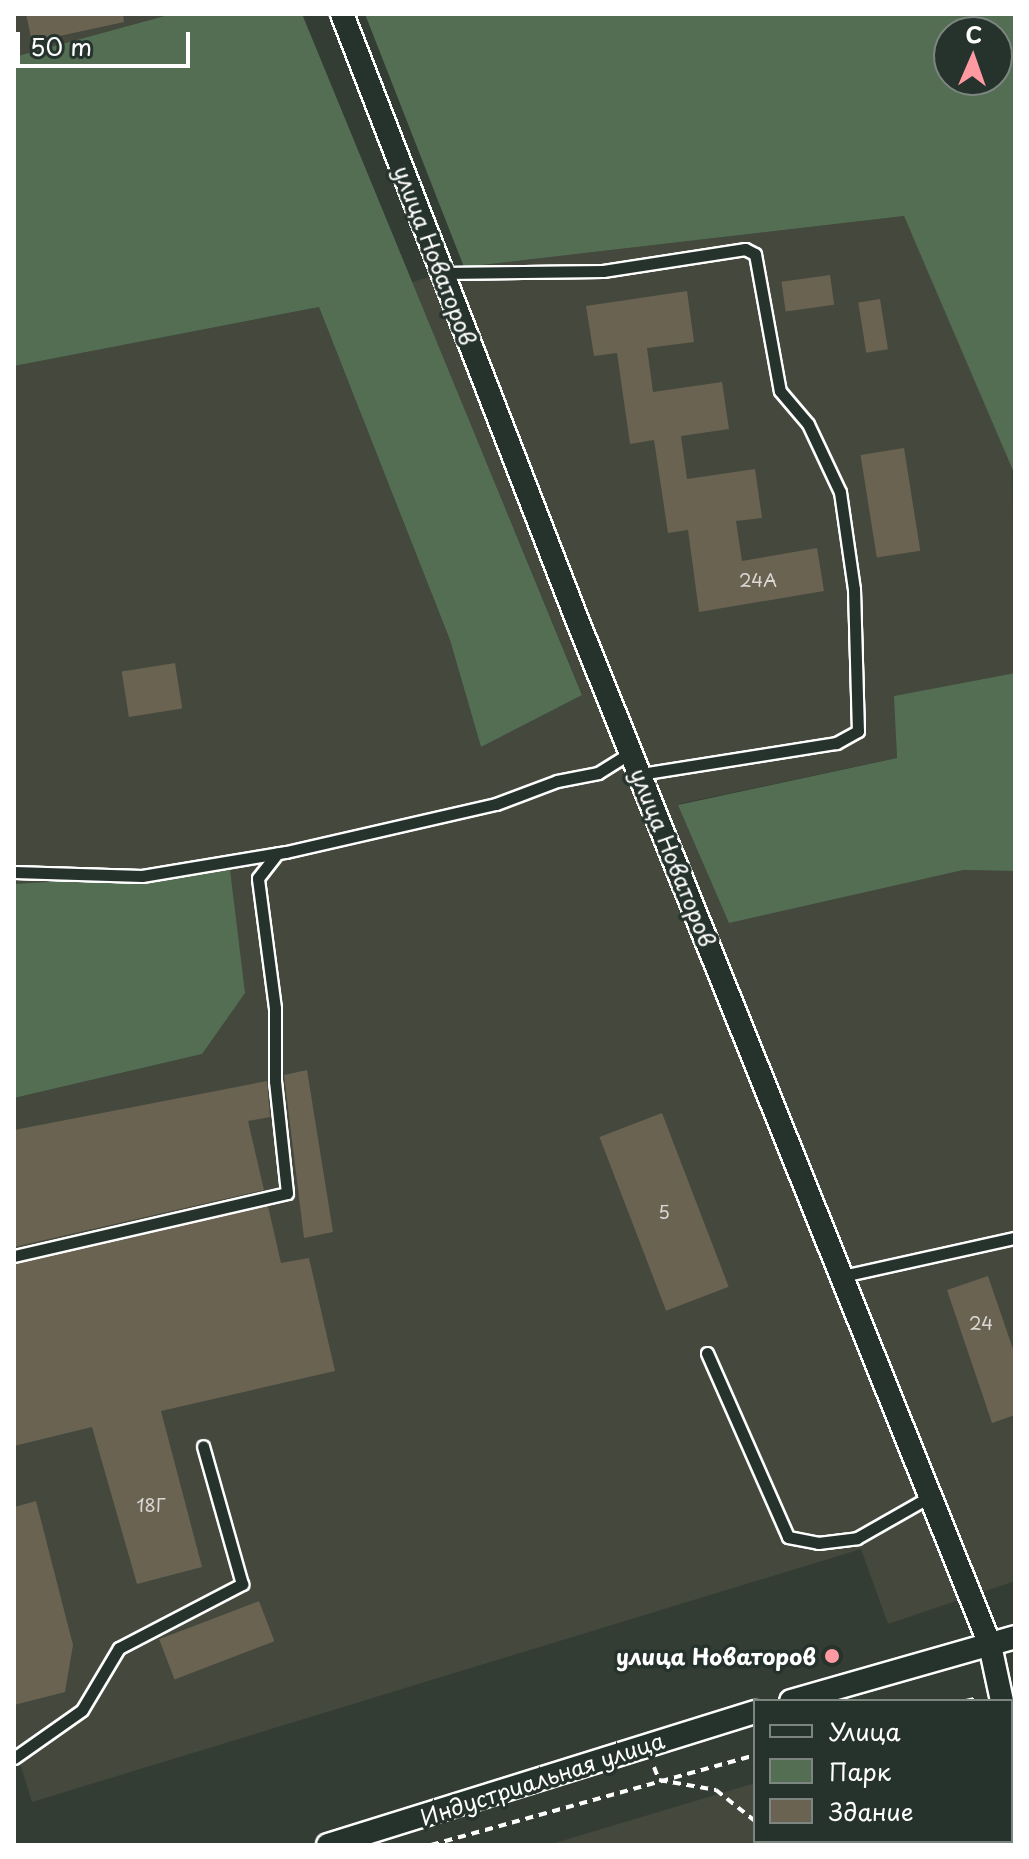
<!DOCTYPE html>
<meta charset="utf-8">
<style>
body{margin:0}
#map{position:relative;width:1029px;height:1859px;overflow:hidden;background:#343d34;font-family:"Playpen Sans",sans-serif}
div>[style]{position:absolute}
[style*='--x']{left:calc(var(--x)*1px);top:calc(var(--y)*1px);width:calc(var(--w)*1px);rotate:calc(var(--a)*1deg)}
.built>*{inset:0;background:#44483d}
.green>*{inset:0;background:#546e54}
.building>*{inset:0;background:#6a6352;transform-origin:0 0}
.path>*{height:4px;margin-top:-2px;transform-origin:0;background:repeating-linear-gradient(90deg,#fff 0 8px,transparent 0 14px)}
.roads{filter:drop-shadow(2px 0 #fff) drop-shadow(-2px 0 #fff) drop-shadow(0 2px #fff) drop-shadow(0 -2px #fff)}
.service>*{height:11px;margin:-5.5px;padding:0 5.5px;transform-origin:5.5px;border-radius:5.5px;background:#26332d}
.minor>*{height:22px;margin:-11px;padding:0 11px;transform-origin:11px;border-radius:11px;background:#26332d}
.dots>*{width:22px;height:22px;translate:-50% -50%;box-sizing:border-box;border:4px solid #26332d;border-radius:50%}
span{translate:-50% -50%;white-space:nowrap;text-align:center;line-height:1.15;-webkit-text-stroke:7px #26332d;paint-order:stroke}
.number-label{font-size:18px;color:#dad8d4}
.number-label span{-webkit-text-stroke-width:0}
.street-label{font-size:22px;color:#fff}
.poi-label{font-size:22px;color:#fff;font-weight:700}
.right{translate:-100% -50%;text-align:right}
.frame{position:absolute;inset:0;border:16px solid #fff;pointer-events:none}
.legend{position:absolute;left:753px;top:1699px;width:260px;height:144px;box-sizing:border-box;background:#26332d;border:2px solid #7d8581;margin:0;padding:10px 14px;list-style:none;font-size:24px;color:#fff}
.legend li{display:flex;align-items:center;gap:16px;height:40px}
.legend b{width:40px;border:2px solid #7d8581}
.north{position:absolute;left:933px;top:16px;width:80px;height:80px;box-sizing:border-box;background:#26332d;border:2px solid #7d8581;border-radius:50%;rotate:2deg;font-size:22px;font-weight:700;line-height:32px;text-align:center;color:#fff}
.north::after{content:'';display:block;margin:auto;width:28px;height:36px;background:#ff9aa2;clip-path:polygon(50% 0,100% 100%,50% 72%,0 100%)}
.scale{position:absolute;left:16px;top:32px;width:174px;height:36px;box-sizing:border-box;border:4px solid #fff;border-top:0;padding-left:10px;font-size:24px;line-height:28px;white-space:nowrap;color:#fff;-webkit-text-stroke:6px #26332d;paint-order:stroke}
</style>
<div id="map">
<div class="built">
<div style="clip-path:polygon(14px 14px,172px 14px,14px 57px)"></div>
<div style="clip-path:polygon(904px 216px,1012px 461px,1015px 673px,895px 696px,897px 758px,679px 804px,963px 870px,1015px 871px,1015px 1581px,888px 1624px,861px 1549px,32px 1802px,14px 1744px,14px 1098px,202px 1054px,230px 870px,14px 884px,14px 366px,319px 307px,450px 640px,481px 747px,582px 694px,412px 282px,464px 267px)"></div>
<div style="clip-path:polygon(1015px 1704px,1015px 1845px,548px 1845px,755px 1783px,755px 1841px,1011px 1841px)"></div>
</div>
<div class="green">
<div style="clip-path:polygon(172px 14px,302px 14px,582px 695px,481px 747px,450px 640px,319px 307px,14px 366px,14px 57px)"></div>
<div style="clip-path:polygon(evenodd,365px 14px,1015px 14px,1015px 475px,904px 216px,464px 267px,365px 14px,949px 32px,997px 32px,997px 80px,949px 80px,949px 32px)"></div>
<div style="clip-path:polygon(1015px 673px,1015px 871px,963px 870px,729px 923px,678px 805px,897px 758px,894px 696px)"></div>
<div style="clip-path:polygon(230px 870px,245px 993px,202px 1054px,14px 1098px,14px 884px)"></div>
</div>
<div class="building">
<div style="clip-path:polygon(26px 14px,123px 14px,124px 22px,32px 42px)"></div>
<div style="left:830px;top:275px;width:30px;height:49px;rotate:82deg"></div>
<div style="clip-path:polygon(687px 291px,694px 342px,647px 348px,653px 392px,722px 382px,729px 429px,681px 436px,687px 479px,755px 469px,762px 518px,736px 521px,742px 561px,817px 548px,824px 591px,699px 612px,688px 530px,668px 533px,654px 440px,630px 444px,617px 353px,594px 356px,586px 306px)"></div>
<div style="left:880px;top:299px;width:51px;height:22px;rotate:81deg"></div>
<div style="left:904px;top:448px;width:104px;height:44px;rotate:81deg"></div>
<div style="left:175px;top:663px;width:46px;height:54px;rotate:81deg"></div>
<div style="clip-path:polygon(307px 1070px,333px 1232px,304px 1238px,284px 1075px)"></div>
<div style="clip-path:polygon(267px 1081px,270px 1117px,248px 1121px,264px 1190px,14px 1247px,14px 1130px)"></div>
<div style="left:662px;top:1113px;width:186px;height:67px;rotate:69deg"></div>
<div style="clip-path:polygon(268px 1206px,281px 1263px,309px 1258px,335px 1371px,161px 1411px,202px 1567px,137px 1584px,92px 1427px,14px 1446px,14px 1264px)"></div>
<div style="clip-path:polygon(988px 1276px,1015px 1355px,1015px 1415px,992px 1423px,947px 1290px)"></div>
<div style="clip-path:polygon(36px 1501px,73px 1645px,65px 1692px,14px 1705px,14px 1507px)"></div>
<div style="left:259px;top:1601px;width:43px;height:107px;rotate:69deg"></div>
</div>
<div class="path">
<div style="--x:966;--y:1701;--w:12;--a:-14"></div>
<div style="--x:654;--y:1767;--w:14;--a:69"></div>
<div style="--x:659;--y:1780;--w:58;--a:10"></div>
<div style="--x:716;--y:1790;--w:50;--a:38.5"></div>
<div style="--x:783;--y:1841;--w:7;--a:34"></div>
<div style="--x:431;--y:1845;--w:336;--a:-15.5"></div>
</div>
<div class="roads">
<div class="service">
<div style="--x:443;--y:273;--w:160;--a:-0.7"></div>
<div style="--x:603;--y:271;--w:144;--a:-8.8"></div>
<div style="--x:745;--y:249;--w:11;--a:27"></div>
<div style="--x:755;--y:254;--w:139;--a:79.7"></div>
<div style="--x:780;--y:391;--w:43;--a:49.7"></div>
<div style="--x:808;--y:424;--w:75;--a:64.8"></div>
<div style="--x:840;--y:492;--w:98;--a:81.8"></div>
<div style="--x:854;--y:589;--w:142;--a:88.4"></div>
<div style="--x:858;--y:731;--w:25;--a:151"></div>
<div style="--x:836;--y:743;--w:198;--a:171"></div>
<div style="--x:14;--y:872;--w:128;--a:1.8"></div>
<div style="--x:142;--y:876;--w:146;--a:-9.5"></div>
<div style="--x:286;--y:852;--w:215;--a:-12.9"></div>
<div style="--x:496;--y:804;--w:65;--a:-20.7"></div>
<div style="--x:557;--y:781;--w:42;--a:-11"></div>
<div style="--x:598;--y:773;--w:39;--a:-32"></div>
<div style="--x:14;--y:1256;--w:280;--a:-13"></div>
<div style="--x:287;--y:1193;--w:113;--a:-96.1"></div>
<div style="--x:275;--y:1081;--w:73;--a:-90"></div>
<div style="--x:275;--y:1008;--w:131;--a:-97.5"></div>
<div style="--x:258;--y:878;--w:31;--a:-52"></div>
<div style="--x:843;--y:1276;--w:176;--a:-12.5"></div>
<div style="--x:707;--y:1353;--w:201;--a:66.2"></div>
<div style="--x:788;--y:1537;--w:31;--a:11"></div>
<div style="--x:818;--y:1543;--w:39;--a:-7"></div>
<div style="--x:857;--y:1538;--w:85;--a:-29.6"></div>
<div style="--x:14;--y:1758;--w:83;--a:-35.2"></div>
<div style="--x:82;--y:1710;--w:72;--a:-59.2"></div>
<div style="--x:119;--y:1648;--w:139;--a:-27.5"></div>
<div style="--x:242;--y:1584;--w:143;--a:-105.8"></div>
</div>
<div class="minor">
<div style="--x:342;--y:14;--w:647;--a:68.79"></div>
<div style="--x:576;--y:617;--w:1108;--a:68.06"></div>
<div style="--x:990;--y:1645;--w:57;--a:77.9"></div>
<div style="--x:791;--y:1701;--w:233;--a:-15.9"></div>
<div style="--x:1011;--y:1728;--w:14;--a:73"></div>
<div style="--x:328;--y:1845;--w:447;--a:-17.3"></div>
</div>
</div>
<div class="dots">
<div style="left:832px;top:1656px;background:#ff9aa2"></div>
</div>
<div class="number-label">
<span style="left:758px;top:580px">24А</span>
<span style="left:664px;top:1212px">5</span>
<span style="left:981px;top:1323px">24</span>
<span style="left:151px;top:1505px">18Г</span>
</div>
<div class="street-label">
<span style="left:436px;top:255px;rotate:69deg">улица Новаторов</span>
<span style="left:674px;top:857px;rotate:68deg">улица Новаторов</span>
<span style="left:542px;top:1778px;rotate:-18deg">Индустриальная улица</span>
</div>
<div class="poi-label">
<span class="right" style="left:816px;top:1656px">улица Новаторов</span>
</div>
<div class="frame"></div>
<ul class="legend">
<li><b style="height:10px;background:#26332d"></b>Улица</li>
<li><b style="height:22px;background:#546e54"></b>Парк</li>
<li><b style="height:22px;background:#6a6352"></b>Здание</li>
</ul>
<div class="north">С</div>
<div class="scale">50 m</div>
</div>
